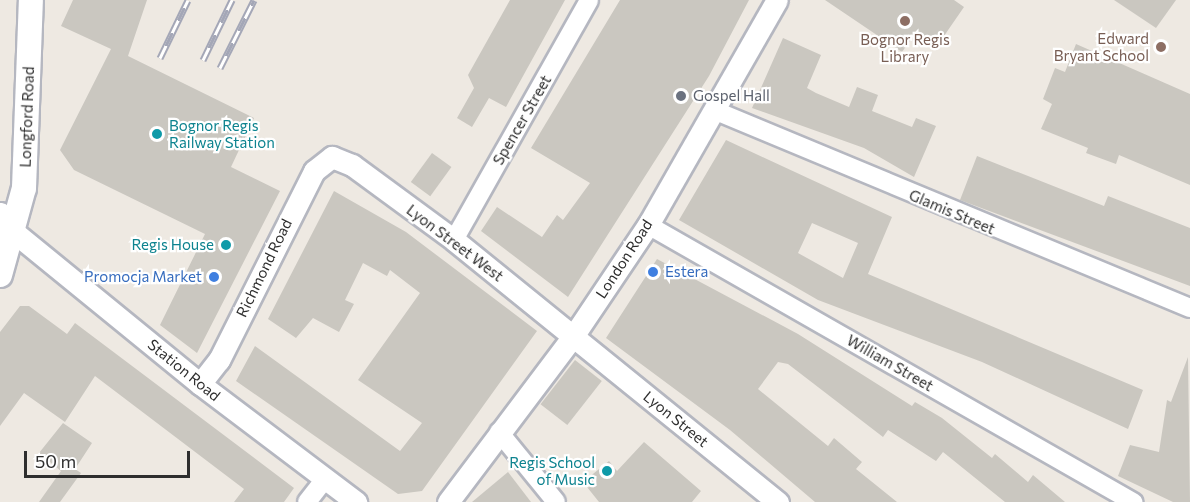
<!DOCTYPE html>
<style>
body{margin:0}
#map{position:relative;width:1190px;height:502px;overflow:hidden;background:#eee9e2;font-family:Commissioner,sans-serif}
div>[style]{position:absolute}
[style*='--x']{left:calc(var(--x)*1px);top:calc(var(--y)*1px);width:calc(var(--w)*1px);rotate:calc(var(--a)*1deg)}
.building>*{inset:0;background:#cac7c0;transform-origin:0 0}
.roads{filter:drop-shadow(2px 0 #b5b7c0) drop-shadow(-2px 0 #b5b7c0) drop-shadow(0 2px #b5b7c0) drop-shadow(0 -2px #b5b7c0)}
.minor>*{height:18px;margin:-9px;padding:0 9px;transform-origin:9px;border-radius:9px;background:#fff}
.tertiary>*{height:21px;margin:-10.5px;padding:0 10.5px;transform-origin:10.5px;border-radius:10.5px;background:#fff}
.secondary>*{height:24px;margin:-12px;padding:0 12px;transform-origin:12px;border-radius:12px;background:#fff}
.rail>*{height:7px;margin-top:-3.5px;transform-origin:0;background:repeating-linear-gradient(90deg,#fff 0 14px,#a4a7b7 0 28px);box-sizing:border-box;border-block:2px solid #a4a7b7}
.dots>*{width:16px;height:16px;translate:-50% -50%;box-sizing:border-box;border:3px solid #fff;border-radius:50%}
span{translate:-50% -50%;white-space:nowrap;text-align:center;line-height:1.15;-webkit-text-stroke:4.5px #fff;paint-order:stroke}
.education-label{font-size:15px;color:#785e54}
.right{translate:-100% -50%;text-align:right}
.worship-label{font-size:15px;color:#5b616d}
.left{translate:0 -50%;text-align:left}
.street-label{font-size:15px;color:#2e2e2e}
.culture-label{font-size:15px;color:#0d838f}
.shop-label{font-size:15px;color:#366cbe}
.scale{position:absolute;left:24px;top:451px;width:166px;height:27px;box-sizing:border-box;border:3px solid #2e2e2e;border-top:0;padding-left:8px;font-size:18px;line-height:21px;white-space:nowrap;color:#2e2e2e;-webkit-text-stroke:4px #fff;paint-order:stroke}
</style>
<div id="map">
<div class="building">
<div style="clip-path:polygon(73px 0,147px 0,128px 56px,254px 118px,231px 167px,280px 191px,197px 353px,160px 325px,205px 234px,74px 170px,60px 150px,111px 49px,61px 26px)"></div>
<div style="clip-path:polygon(510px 0,565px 0,506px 107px,489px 98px,472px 127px,457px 118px,474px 88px,468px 75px)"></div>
<div style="clip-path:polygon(620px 0,749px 0,709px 76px,568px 297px,481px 231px,497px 207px,542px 237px,557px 215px,563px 220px,590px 183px,531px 148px)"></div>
<div style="clip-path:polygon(825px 0,954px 0,964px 7px,935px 49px,914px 35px,902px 52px)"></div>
<div style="clip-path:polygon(1114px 0,1176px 0,1156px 28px)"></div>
<div style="clip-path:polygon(783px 38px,821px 55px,807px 88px,816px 93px,849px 107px,857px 87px,878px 95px,872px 111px,912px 127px,916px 118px,936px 126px,914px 177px,864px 148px,752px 108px)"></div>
<div style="clip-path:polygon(1076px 44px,1190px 94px,1190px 185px,1119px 155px,1116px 164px,1086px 153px,1088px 148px,1041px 129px,1052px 104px,1043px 99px,1055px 68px,1065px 72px)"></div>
<div style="clip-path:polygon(evenodd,726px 140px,892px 217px,868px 274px,1143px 390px,1128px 429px,982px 362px,818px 300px,679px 220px,726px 140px,812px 223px,858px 243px,843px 278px,798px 253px,812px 223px)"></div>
<div style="left:432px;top:153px;width:24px;height:36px;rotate:36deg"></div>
<div style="clip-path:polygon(977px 156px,1104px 206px,1108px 196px,1190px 228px,1190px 286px,960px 200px)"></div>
<div style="clip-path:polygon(334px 191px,406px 232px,537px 331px,422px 491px,398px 494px,236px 381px,255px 346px,400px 451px,422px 423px,358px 380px,420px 293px,390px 270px,387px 276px,363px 263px,345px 300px,354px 304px,339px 332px,313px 318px,296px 338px,268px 319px)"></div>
<div style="clip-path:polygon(657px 259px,798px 334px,912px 406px,915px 402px,942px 418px,992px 458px,995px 454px,1028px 482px,1033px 475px,1065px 502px,1005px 502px,943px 452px,936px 461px,888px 430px,883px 437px,788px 364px,778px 362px,758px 389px,828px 446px,834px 438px,862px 462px,856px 469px,897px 502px,815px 502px,730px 430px,606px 338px)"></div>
<div style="clip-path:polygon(20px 306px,29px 306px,67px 334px,75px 323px,294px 488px,284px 502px,234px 502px,244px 489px,95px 376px,65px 422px,24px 393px,0 426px,0 332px)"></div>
<div style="clip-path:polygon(1188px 357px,1190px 502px,1173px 502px,1118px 476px,1130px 445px,1159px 452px,1167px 400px,1171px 402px)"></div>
<div style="left:575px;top:360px;width:34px;height:56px;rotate:38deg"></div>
<div style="clip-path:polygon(63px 423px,92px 443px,75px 469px,81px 473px,60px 502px,39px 502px,61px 471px,39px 453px)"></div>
<div style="clip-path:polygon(644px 442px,701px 491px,692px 502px,599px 502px,583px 482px,609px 461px,617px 471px)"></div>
<div style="clip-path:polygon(508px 472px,531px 502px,472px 502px)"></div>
</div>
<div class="roads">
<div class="minor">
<div style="--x:716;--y:111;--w:513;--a:22.57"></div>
<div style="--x:648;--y:225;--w:559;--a:29.73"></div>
<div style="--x:454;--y:240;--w:275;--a:-60.6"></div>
<div style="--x:499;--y:432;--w:90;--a:50.8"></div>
<div style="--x:307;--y:502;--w:28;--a:-52"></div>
</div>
<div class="tertiary">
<div style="--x:0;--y:213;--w:25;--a:53"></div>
<div style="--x:15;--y:233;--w:239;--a:39.2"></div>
<div style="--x:200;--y:384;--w:196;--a:37.1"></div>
<div style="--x:200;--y:384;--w:31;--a:-52"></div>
<div style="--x:219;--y:360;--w:212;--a:-63.3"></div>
<div style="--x:314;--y:171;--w:23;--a:-38"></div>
<div style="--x:332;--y:157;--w:22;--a:22"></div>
<div style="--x:352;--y:165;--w:127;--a:36.3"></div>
<div style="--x:454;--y:240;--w:417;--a:39"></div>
<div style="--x:448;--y:502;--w:209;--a:-53"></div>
<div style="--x:574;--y:335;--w:133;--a:-56.1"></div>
<div style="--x:648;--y:225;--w:259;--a:-60.2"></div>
</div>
<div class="secondary">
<div style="--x:0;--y:275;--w:90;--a:-74.6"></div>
<div style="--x:24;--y:188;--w:188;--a:-87.9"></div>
</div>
</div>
<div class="rail">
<div style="--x:160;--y:58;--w:64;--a:-64.2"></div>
<div style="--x:203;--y:60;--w:67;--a:-64.2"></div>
<div style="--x:220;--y:68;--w:76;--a:-63.4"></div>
</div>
<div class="dots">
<div style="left:905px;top:21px;background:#8d6e63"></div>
<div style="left:1161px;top:47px;background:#8d6e63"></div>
<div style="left:681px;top:96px;background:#6b7280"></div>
<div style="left:157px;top:134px;background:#0f9aa8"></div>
<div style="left:226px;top:245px;background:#0f9aa8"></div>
<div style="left:653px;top:272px;background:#3f7fe0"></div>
<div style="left:214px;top:277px;background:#3f7fe0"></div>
<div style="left:607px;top:471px;background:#0f9aa8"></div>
</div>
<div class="education-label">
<span class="right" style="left:1149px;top:47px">Edward<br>Bryant School</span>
<span style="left:905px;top:48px">Bognor Regis<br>Library</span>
</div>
<div class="worship-label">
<span class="left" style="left:693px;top:96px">Gospel Hall</span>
</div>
<div class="street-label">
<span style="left:27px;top:117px;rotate:-88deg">Longford Road</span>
<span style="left:522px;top:120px;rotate:-60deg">Spencer Street</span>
<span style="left:952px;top:212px;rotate:23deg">Glamis Street</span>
<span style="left:455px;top:243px;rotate:37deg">Lyon Street West</span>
<span style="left:624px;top:259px;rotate:-57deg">London Road</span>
<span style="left:264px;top:268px;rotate:-64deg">Richmond Road</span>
<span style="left:890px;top:363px;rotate:30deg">William Street</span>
<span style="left:184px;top:370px;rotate:39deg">Station Road</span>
<span style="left:676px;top:419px;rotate:39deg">Lyon Street</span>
</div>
<div class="culture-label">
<span class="left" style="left:169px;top:134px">Bognor Regis<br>Railway Station</span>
<span class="right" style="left:214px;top:245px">Regis House</span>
<span class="right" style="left:595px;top:471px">Regis School<br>of Music</span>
</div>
<div class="shop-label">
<span class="left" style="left:665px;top:272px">Estera</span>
<span class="right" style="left:202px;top:277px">Promocja Market</span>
</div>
<div class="scale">50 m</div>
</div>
